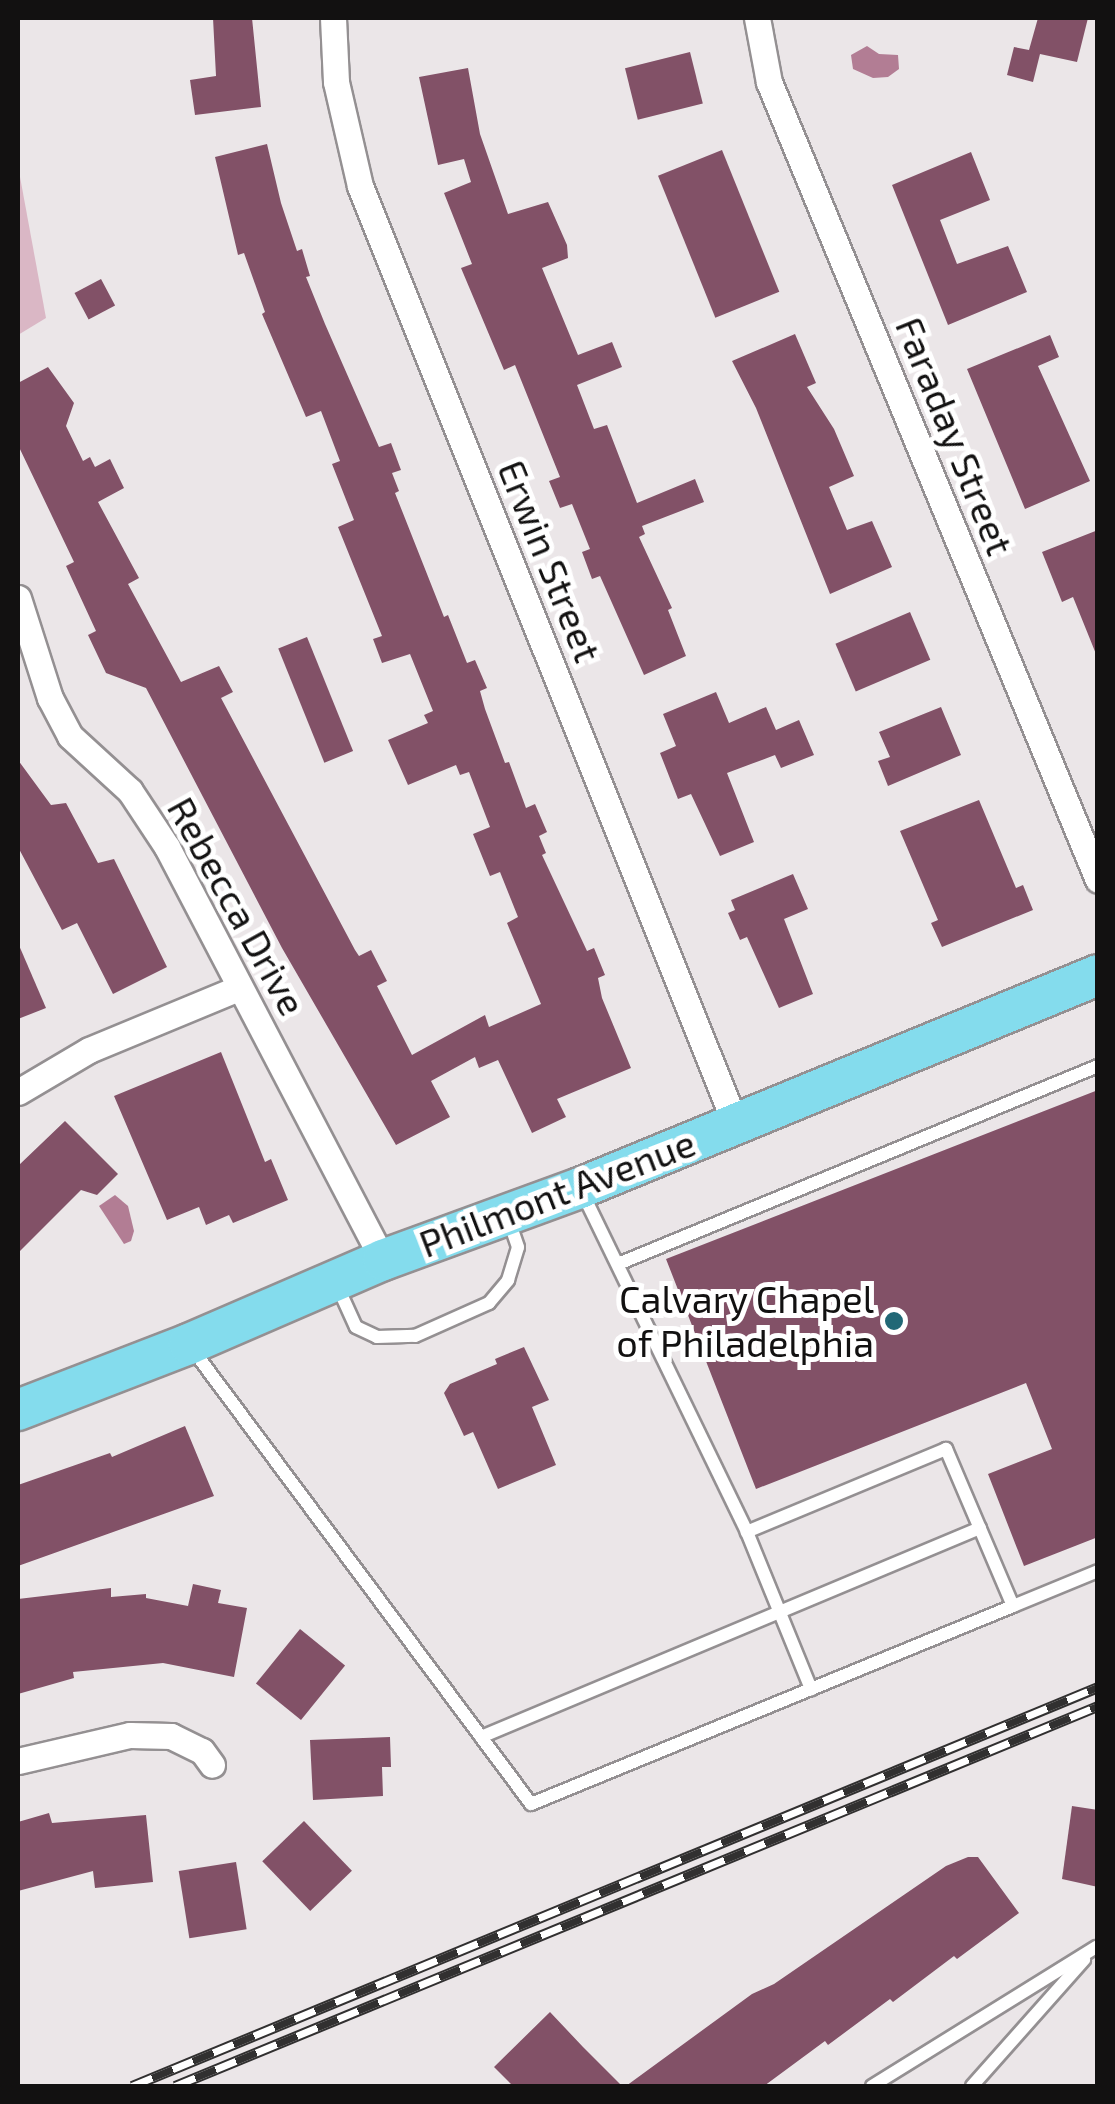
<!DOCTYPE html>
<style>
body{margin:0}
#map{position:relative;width:1115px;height:2104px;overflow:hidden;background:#ebe6e8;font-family:"Exo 2",sans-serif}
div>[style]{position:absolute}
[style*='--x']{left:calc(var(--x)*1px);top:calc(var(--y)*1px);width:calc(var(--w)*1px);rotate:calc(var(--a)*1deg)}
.green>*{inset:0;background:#dab7c5}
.water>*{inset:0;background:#b27d94}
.building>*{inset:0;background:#825167;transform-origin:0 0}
.roads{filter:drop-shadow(2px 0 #949092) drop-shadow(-2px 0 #949092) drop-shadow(0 2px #949092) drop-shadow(0 -2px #949092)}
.service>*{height:12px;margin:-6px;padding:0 6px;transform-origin:6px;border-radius:6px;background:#fff}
.minor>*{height:25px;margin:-12.5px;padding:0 12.5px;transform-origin:12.5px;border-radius:12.5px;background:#fff}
.primary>*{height:40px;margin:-20px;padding:0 20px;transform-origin:20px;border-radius:20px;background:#84dced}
.rail>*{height:11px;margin-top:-5.5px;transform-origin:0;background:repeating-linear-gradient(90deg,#fff 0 22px,#313030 0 44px);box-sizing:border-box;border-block:2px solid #313030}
.dots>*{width:28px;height:28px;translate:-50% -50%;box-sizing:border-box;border:5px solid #fff;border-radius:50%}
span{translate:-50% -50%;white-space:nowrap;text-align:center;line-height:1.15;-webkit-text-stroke:10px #fff;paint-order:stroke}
.street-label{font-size:38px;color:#121111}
.poi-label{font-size:38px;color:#121111}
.right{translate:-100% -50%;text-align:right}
.frame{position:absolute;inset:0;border:20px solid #121111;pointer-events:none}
</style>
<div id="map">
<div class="green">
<div style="clip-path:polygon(18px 166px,46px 318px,18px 335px)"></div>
</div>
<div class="water">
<div style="clip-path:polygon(867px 46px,879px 54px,898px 55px,899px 69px,888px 77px,873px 78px,853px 69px,851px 55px)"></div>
<div style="clip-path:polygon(115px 1195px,128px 1206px,134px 1231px,131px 1241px,124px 1244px,99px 1206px)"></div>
</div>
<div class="building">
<div style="clip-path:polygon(213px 18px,252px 18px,261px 107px,195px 115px,190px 80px,216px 76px)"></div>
<div style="clip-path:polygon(1038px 18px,1088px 18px,1077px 62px,1040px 54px,1033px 82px,1007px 75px,1014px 47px,1029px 50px)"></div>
<div style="left:690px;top:52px;width:53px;height:67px;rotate:76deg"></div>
<div style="clip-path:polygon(468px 68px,480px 134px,508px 214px,548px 202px,567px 245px,568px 258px,542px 268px,578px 355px,612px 342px,622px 367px,577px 385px,594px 429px,607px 425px,637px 503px,695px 479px,704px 502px,642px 526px,645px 534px,639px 537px,672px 608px,668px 610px,686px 656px,644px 675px,600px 576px,592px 579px,582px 552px,590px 549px,572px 504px,560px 508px,549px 481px,560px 477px,515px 365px,504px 370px,461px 268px,472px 264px,444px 193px,471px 182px,464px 159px,438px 165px,419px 77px)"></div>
<div style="clip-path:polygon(267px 144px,281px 203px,297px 251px,302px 249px,310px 276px,306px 277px,325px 324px,379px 447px,391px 443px,401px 470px,392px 473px,399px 491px,395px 493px,444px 617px,448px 615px,467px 663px,475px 660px,487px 688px,480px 691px,485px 709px,505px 763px,509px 762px,526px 808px,535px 804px,547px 832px,539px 836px,546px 853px,542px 855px,587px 951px,594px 948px,605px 975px,598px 978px,602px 998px,631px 1068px,557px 1099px,566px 1117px,532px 1133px,498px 1060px,479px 1068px,475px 1057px,431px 1081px,450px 1117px,396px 1145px,282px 948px,146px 688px,106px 673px,88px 635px,96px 631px,66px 566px,74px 562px,18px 445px,18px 383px,48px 367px,74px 403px,66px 426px,83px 461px,90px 457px,95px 467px,110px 459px,124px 488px,98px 502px,139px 578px,128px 584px,181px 682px,219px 666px,233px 692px,221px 698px,355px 950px,359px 956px,371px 950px,387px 981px,377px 986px,412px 1055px,485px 1015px,489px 1027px,541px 1004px,507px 923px,518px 917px,500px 872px,490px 876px,473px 834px,490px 827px,469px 772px,460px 775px,456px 765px,408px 785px,388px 740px,428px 723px,424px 715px,433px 711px,410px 654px,382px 663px,373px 639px,382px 636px,338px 527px,354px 520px,332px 464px,340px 461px,321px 411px,306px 417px,262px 314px,265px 312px,244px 253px,238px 255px,215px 157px)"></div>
<div style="left:722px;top:150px;width:153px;height:69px;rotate:68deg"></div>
<div style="clip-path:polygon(971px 152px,990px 200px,940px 220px,957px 264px,1008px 246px,1027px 292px,948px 325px,892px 185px)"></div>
<div style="left:101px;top:279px;width:30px;height:30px;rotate:62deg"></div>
<div style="clip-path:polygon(795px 334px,816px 383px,807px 387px,834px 429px,854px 476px,829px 487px,847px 530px,872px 521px,892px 567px,830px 594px,756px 408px,732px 361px)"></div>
<div style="clip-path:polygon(1050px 335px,1059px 357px,1038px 366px,1090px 481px,1025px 509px,967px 369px)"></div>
<div style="clip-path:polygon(1098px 530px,1098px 654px,1096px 654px,1073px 597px,1062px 602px,1042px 552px)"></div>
<div style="left:910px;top:612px;width:52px;height:81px;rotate:67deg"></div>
<div style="left:307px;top:637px;width:123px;height:31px;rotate:68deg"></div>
<div style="clip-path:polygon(716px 692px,729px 723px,766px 707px,776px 730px,799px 720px,814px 755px,781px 768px,775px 755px,727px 773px,754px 842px,720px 856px,691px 794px,678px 799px,660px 753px,676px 746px,663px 714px)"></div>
<div style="clip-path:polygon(941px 707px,961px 755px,888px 786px,878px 761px,890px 757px,879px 732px)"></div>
<div style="clip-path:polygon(18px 760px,51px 805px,66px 803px,98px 863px,114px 859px,167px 967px,113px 994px,77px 923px,62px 930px,18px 847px)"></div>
<div style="clip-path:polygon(979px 800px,1016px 888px,1023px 885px,1033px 910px,942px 947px,931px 923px,938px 920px,900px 831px)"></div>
<div style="clip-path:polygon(793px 874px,808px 909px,784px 919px,813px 994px,779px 1008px,747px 937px,740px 940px,728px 913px,735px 910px,731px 900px)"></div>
<div style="clip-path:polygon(18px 943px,46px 1008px,18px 1019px)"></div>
<div style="clip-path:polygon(221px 1052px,265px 1162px,271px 1159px,288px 1200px,233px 1223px,229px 1215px,206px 1225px,199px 1207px,167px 1220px,114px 1096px)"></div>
<div style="clip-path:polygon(1098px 1090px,1098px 1537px,1024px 1566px,988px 1474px,1052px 1449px,1026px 1383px,756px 1489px,666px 1259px)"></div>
<div style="clip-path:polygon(65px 1121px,118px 1174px,97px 1195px,81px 1190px,18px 1253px,18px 1166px)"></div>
<div style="clip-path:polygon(524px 1347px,549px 1400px,532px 1407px,556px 1465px,498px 1489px,473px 1432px,464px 1436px,444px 1393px,450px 1384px,497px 1364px,495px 1359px)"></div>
<div style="clip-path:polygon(185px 1426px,214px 1496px,18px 1566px,18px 1485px,110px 1453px,112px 1457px)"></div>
<div style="clip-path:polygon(193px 1584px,221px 1590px,218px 1603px,247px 1608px,234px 1677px,163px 1663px,73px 1672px,74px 1678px,18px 1694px,18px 1599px,111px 1588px,111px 1597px,146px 1594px,146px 1598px,188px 1606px)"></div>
<div style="left:300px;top:1629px;width:58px;height:70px;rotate:39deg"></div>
<div style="clip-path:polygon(390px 1737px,391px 1767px,382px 1767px,383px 1796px,313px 1800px,310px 1740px)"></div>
<div style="clip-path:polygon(1072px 1806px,1098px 1810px,1098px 1887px,1062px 1879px)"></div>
<div style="clip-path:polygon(49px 1813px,52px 1823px,146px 1815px,153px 1882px,95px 1888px,93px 1871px,18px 1891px,18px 1822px)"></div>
<div style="left:304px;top:1821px;width:69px;height:58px;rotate:46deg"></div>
<div style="clip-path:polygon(968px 1857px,978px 1857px,1019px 1913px,957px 1959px,954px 1956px,893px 2002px,890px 1999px,828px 2045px,825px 2041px,764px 2086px,626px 2086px,752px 1994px,774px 1984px,946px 1866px)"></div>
<div style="left:236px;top:1862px;width:68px;height:58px;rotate:81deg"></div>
<div style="clip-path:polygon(550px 2012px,583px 2047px,622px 2086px,513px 2086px,494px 2067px)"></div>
</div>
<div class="roads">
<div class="service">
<div style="--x:582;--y:1192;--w:378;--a:64.1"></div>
<div style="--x:618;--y:1264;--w:519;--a:-22.42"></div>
<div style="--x:336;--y:1283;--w:48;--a:65.6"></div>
<div style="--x:356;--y:1327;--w:23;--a:25"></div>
<div style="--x:377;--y:1337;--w:38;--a:-2"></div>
<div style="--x:415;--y:1336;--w:81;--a:-24"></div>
<div style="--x:489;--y:1303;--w:30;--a:-50"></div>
<div style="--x:508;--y:1280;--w:34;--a:-73"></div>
<div style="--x:518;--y:1247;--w:31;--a:-109"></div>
<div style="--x:193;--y:1350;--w:566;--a:53.33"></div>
<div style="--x:531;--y:1804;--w:521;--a:-22.33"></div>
<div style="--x:1013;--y:1606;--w:171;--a:-113.1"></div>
<div style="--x:946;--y:1449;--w:216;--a:157.4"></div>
<div style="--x:747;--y:1532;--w:170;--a:67.8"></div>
<div style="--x:1013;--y:1606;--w:92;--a:-22.4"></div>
<div style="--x:481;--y:1737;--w:541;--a:-22.73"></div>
<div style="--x:872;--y:2086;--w:264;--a:-31.8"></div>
<div style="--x:972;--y:2086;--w:169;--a:-48.4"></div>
</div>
<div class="minor">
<div style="--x:333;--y:18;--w:64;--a:87.3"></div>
<div style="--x:336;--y:82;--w:107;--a:77"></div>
<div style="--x:360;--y:186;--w:1009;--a:68.19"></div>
<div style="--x:757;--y:18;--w:65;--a:79.4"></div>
<div style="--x:769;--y:82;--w:863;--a:67.59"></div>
<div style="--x:18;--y:598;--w:105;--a:72.3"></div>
<div style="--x:50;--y:698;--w:43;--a:62.2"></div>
<div style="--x:70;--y:736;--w:81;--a:42.5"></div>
<div style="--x:130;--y:791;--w:67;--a:56.5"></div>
<div style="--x:167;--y:847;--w:466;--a:62.4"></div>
<div style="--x:18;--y:1092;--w:82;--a:-30.6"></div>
<div style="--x:89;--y:1050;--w:162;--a:-22.5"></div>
<div style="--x:18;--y:1761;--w:115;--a:-13.1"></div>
<div style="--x:130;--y:1735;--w:41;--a:1.4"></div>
<div style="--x:171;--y:1736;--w:34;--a:26"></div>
<div style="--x:202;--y:1751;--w:17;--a:54"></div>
</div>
<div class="primary">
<div style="--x:18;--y:1410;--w:183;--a:-21.1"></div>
<div style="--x:189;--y:1344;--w:211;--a:-23.4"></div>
<div style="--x:383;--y:1260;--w:210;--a:-20.1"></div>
<div style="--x:580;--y:1188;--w:560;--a:-22.35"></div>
</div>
</div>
<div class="rail">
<div style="--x:132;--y:2086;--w:1045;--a:-22.44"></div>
<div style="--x:175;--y:2086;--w:998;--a:-22.38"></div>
</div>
<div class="dots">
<div style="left:894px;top:1321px;background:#216876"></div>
</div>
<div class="street-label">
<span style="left:955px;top:436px;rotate:68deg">Faraday Street</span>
<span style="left:550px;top:561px;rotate:68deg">Erwin Street</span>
<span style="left:237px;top:906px;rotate:61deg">Rebecca Drive</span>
<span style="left:557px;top:1193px;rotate:-21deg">Philmont Avenue</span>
</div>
<div class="poi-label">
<span class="right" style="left:874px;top:1321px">Calvary Chapel<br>of Philadelphia</span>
</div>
<div class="frame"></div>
</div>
